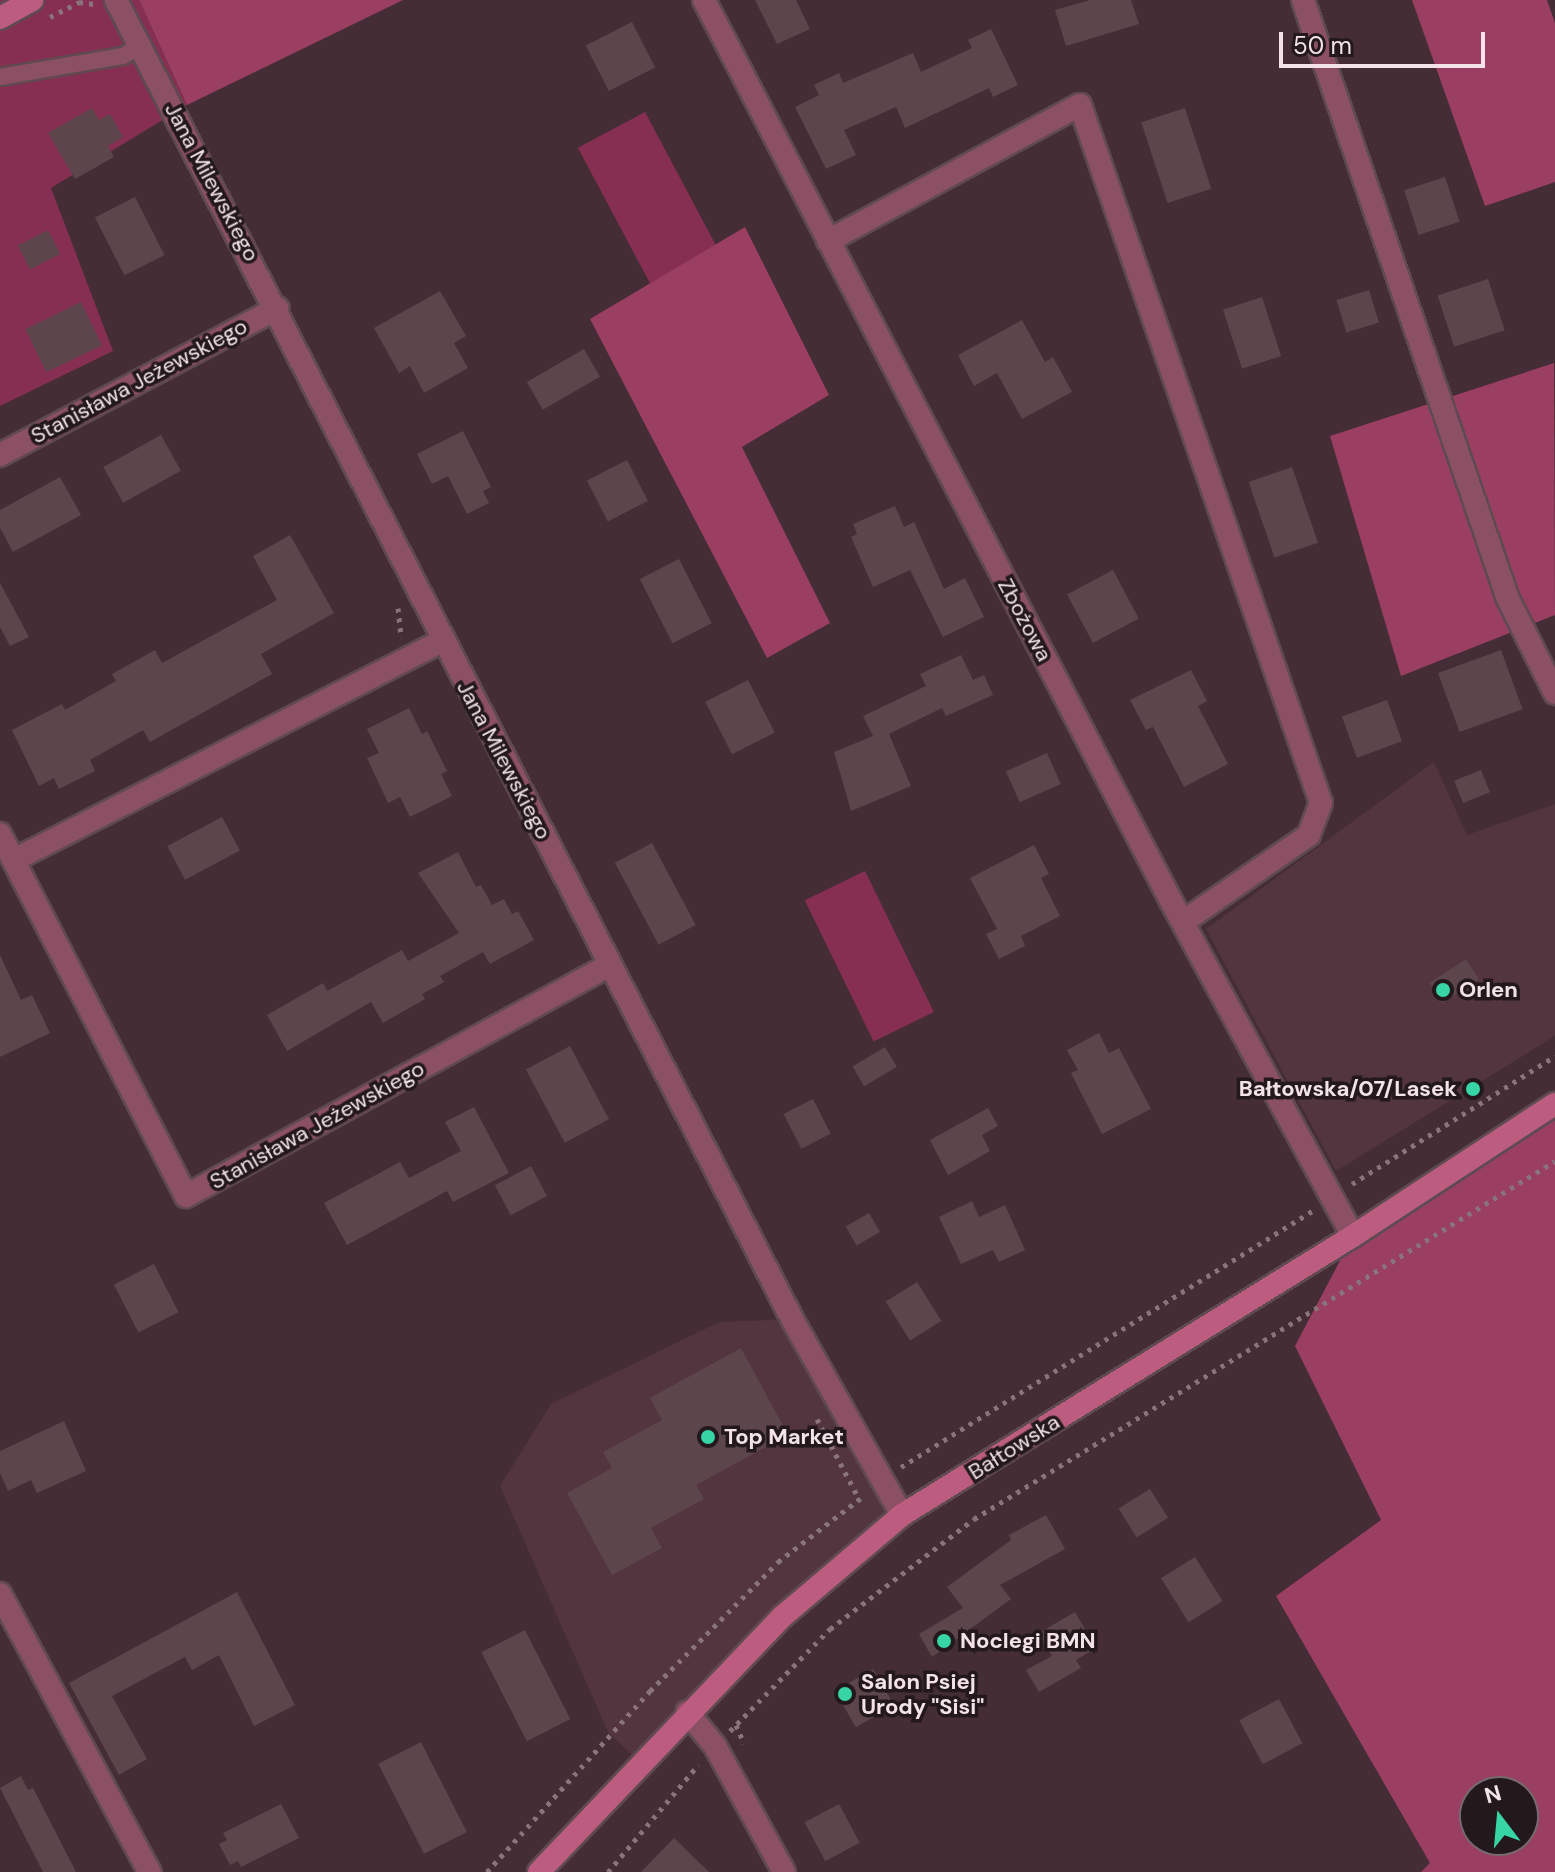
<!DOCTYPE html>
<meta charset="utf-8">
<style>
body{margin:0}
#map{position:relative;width:1555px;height:1872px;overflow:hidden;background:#442d34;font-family:"DM Sans",sans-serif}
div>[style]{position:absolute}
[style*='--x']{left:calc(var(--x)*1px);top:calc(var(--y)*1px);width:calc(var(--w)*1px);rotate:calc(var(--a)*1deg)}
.built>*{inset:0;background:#52353e}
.green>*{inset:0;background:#862f52;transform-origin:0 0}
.forest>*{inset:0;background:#9a3e62}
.building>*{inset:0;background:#5d454c;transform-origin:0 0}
.path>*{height:5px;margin-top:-2.5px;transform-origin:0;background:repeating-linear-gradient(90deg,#88747a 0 4px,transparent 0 10px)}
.roads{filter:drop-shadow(2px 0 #604a51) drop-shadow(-2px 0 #604a51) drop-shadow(0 2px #604a51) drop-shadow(0 -2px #604a51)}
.service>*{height:16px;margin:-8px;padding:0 8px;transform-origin:8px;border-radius:8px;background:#8c5065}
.minor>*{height:22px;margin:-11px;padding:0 11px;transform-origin:11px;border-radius:11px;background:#8c5065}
.secondary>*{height:22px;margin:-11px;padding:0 11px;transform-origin:11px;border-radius:11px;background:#bc5d80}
.dots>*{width:22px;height:22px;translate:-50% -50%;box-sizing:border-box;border:4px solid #23191c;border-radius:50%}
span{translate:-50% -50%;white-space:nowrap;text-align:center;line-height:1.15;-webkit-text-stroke:7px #23191c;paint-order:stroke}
.street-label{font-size:22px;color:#f3e3e8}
.poi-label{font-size:22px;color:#f3e3e8;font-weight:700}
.left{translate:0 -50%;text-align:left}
.right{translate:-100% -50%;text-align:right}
.north{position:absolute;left:1459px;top:1776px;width:80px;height:80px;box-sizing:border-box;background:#23191c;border:2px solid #766a6e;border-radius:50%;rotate:344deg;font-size:22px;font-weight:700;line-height:32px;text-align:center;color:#f3e3e8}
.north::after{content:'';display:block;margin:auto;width:28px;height:36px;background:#37d4a6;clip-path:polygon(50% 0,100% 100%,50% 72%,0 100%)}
.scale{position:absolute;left:1279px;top:32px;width:206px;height:36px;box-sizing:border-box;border:4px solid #f3e3e8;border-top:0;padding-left:10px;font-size:24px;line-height:28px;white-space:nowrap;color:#f3e3e8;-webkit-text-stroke:6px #23191c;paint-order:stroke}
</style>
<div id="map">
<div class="built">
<div style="clip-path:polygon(1434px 762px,1467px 835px,1555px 804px,1555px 1036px,1336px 1171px,1206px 929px)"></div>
<div style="clip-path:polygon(792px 1319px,902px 1515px,640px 1763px,608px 1732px,500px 1486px,551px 1404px,719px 1322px)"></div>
</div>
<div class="green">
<div style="clip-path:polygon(0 0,139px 0,187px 105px,51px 188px,113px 351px,0 406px)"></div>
<div style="left:645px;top:112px;width:155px;height:76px;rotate:62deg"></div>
<div style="left:865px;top:871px;width:157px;height:67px;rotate:64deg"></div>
</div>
<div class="forest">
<div style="clip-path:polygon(139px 0,403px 0,187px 105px)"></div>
<div style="clip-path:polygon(1412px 0,1547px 0,1555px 23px,1555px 182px,1485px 206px)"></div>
<div style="clip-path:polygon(745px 227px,829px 395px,742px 447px,830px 623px,767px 658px,590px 319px)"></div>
<div style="clip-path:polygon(1554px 363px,1555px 615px,1401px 676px,1330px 436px)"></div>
<div style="clip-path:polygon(evenodd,1555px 1104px,1555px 1872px,1421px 1872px,1430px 1863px,1276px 1596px,1381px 1520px,1295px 1346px,1353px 1236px,1555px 1104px,1475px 1792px,1523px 1792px,1523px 1840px,1475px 1840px,1475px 1792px)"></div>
</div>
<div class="building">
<div style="clip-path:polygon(755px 0,796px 0,810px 29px,777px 44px)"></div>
<div style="clip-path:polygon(1090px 0,1131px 0,1139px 24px,1066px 46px,1055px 10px)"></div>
<div style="left:632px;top:22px;width:51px;height:52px;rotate:63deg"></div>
<div style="clip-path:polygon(991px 29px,1018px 85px,993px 97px,989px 88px,905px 128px,896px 107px,844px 130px,856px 155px,826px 169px,795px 107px,819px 95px,814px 85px,839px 73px,843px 83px,913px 53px,921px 72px,972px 48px,968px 40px)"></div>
<div style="clip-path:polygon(92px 108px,99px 120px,110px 114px,123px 137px,108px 146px,114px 157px,75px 179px,48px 133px)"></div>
<div style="left:1185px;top:108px;width:85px;height:46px;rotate:72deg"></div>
<div style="left:1445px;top:177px;width:47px;height:43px;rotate:72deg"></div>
<div style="left:135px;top:197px;width:65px;height:45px;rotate:63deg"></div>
<div style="left:48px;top:230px;width:27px;height:34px;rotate:63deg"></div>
<div style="left:1488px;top:279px;width:54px;height:53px;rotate:72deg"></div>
<div style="left:1369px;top:290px;width:34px;height:34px;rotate:73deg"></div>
<div style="clip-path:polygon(440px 291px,466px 336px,454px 343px,468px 368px,424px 393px,410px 366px,399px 373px,374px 328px)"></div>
<div style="left:1262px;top:297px;width:62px;height:41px;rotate:72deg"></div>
<div style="left:81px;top:302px;width:48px;height:62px;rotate:64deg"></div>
<div style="clip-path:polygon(1022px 320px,1045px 362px,1053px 357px,1072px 392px,1022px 419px,997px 373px,974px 386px,958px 355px)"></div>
<div style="left:584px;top:349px;width:32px;height:66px;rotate:60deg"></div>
<div style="clip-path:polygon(463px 431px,491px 487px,483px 491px,489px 503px,467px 514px,448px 476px,432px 484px,417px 454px)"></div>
<div style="left:161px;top:435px;width:41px;height:66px;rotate:61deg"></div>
<div style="left:627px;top:460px;width:46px;height:45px;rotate:63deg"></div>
<div style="left:1292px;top:467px;width:80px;height:46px;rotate:71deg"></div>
<div style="clip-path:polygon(60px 477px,81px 515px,13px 552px,0 528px,0 510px)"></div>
<div style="clip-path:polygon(895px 506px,904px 527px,914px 522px,944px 589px,965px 578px,984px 617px,943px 637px,910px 570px,873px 587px,851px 537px,857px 534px,853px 524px)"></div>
<div style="clip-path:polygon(290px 535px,334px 613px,261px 654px,272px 674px,150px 742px,143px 730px,90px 760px,95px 771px,59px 789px,54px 778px,39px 786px,12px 730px,62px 704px,65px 710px,116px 681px,112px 674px,155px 650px,162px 663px,277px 600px,253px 556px)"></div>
<div style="left:679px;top:559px;width:72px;height:44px;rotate:63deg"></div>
<div style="left:1113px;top:570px;width:55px;height:52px;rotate:62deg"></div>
<div style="clip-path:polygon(0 583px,29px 637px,10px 646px,0 627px)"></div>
<div style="left:1501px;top:650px;width:63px;height:67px;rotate:70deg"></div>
<div style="clip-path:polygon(961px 655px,973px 680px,984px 675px,993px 695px,946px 716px,942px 708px,889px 734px,911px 786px,851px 811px,834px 752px,873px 736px,863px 716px,926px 686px,920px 674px)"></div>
<div style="clip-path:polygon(1191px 670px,1207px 701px,1198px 706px,1228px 764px,1184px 787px,1153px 727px,1146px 730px,1130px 700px)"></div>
<div style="left:748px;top:680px;width:59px;height:48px;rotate:63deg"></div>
<div style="left:1387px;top:700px;width:44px;height:48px;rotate:70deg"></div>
<div style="clip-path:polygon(409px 708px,422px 734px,427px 731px,447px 771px,441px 774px,452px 796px,410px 817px,400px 797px,388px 803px,367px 758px,379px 753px,367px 729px)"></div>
<div style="left:1047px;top:753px;width:34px;height:45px;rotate:66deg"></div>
<div style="left:1481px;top:770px;width:24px;height:29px;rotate:68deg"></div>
<div style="left:222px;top:817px;width:38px;height:62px;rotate:62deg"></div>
<div style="left:652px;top:843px;width:93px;height:42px;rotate:62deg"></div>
<div style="clip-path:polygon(1034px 845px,1049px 874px,1041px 878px,1060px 916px,1021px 936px,1025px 946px,999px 959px,986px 934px,997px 929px,970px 878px)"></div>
<div style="clip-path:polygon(458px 852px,476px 887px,481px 885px,492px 905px,504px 899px,512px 914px,518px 911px,534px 940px,490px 964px,483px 952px,440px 976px,444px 982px,422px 994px,425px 999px,383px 1023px,371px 1002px,287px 1051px,267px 1015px,323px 983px,327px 991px,402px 950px,408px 961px,459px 933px,418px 873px)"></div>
<div style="clip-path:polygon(0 955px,21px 1000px,32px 995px,50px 1033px,0 1057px)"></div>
<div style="left:1466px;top:959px;width:24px;height:44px;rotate:57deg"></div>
<div style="clip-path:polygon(1099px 1033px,1109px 1053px,1119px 1048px,1151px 1109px,1102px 1134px,1071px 1073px,1078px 1070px,1067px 1050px)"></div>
<div style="left:570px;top:1046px;width:83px;height:50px;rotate:62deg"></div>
<div style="left:885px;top:1047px;width:23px;height:38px;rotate:59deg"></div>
<div style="left:813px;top:1099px;width:39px;height:33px;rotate:63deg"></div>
<div style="clip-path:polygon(474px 1107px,509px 1173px,453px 1202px,447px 1191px,347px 1245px,324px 1203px,400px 1162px,409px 1178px,461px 1151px,445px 1122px)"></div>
<div style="clip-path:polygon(988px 1108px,998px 1126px,982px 1135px,990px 1151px,948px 1175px,930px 1140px)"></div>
<div style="left:531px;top:1166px;width:34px;height:41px;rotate:62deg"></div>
<div style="clip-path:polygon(972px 1201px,979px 1217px,1005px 1205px,1025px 1250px,999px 1262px,993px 1250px,961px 1264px,939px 1217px)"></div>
<div style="left:869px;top:1213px;width:22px;height:27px;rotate:60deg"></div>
<div style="left:154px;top:1264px;width:54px;height:45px;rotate:63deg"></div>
<div style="left:917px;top:1282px;width:46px;height:37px;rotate:58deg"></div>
<div style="clip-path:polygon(741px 1348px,788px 1435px,696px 1485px,704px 1499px,651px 1528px,662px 1548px,612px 1575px,567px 1493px,612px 1468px,603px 1452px,662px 1420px,650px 1398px)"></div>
<div style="clip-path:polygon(64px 1421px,86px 1471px,37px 1493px,31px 1480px,8px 1491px,0 1473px,0 1451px)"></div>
<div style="left:1150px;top:1489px;width:34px;height:37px;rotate:58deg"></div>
<div style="clip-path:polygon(1046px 1515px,1065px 1549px,1000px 1585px,1011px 1599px,932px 1657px,919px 1634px,963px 1608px,947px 1587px,1011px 1540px,1009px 1535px)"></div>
<div style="left:1195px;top:1557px;width:52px;height:40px;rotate:58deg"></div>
<div style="clip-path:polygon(237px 1592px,295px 1705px,254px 1726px,219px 1655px,192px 1670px,185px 1657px,112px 1696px,147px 1759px,119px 1775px,69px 1683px)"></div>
<div style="clip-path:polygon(1075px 1612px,1096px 1648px,1076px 1660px,1081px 1668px,1039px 1692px,1026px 1670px,1052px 1656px,1039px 1633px)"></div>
<div style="left:525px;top:1630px;width:100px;height:49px;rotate:63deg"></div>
<div style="left:873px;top:1669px;width:42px;height:44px;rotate:60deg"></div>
<div style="left:1279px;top:1699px;width:50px;height:45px;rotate:62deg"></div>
<div style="left:421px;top:1742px;width:101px;height:48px;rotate:63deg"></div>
<div style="clip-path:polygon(21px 1776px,28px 1790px,33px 1788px,76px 1872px,43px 1872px,0 1788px)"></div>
<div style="clip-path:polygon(281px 1804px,299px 1838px,241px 1867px,238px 1861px,230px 1865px,219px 1844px,227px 1840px,223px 1833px)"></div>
<div style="left:839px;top:1804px;width:44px;height:39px;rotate:62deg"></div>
<div style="clip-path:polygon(674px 1838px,709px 1872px,641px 1872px)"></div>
</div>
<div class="path">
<div style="--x:50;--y:17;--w:33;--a:-27"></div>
<div style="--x:79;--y:2;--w:15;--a:8"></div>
<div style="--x:398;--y:608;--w:30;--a:84"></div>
<div style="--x:1352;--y:1184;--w:240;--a:-32.2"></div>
<div style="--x:817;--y:1419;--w:90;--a:62.3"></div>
<div style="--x:901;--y:1467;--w:486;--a:-31.9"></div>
<div style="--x:736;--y:1725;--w:20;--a:66"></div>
<div style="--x:730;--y:1731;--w:143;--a:-45.6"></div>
<div style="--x:830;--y:1629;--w:181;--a:-37.4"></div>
<div style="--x:974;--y:1519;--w:682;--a:-31.64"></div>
<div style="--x:487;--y:1872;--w:244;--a:-48"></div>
<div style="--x:650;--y:1691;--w:182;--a:-45.2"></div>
<div style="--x:778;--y:1562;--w:106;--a:-37.7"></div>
<div style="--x:608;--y:1872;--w:140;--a:-49.9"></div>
</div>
<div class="roads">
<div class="service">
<div style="--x:0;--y:77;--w:125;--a:-9.7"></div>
<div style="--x:123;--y:56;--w:20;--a:-30"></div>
</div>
<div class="minor">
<div style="--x:116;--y:0;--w:1482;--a:62.86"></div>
<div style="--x:792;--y:1319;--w:225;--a:60.7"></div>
<div style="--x:704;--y:0;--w:1015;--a:62.6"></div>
<div style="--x:1171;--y:901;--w:381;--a:61.5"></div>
<div style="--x:1303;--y:0;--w:633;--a:71.11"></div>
<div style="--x:1508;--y:599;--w:105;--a:63.4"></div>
<div style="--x:828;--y:241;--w:286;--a:-28.4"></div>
<div style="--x:1080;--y:105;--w:738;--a:70.95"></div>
<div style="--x:1321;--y:803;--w:34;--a:111"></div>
<div style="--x:1309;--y:835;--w:153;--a:145.4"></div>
<div style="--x:0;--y:455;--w:314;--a:-27.9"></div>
<div style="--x:0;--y:834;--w:407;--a:62.8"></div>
<div style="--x:186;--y:1196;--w:483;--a:-28.6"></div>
<div style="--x:14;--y:860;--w:481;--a:-27.1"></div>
<div style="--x:0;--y:1594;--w:316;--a:61.7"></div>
<div style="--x:687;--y:1712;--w:44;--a:50.5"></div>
<div style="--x:715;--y:1746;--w:144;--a:61.3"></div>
</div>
<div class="secondary">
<div style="--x:0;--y:18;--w:37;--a:-29"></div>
<div style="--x:539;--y:1872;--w:354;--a:-46.4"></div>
<div style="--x:783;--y:1616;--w:156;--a:-40.3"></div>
<div style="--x:902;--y:1515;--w:530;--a:-31.74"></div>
<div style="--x:1353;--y:1236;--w:241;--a:-33.2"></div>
</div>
</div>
<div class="dots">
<div style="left:1443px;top:990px;background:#37d4a6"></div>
<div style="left:1473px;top:1089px;background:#37d4a6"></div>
<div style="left:708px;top:1437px;background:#37d4a6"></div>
<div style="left:944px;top:1641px;background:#37d4a6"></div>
<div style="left:845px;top:1694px;background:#37d4a6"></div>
</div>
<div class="street-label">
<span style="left:212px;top:182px;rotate:62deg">Jana Milewskiego</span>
<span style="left:139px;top:381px;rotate:-28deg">Stanisława Jeżewskiego</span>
<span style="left:1025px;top:620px;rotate:62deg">Zbożowa</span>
<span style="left:504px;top:760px;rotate:62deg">Jana Milewskiego</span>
<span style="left:317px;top:1125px;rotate:-29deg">Stanisława Jeżewskiego</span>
<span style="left:1014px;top:1447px;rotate:-32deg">Bałtowska</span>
</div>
<div class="poi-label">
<span class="left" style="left:1459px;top:990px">Orlen</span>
<span class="right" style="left:1457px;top:1089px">Bałtowska/07/Lasek</span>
<span class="left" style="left:724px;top:1437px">Top Market</span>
<span class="left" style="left:960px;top:1641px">Noclegi BMN</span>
<span class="left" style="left:861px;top:1694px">Salon Psiej<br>Urody "Sisi"</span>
</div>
<div class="north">N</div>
<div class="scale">50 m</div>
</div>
